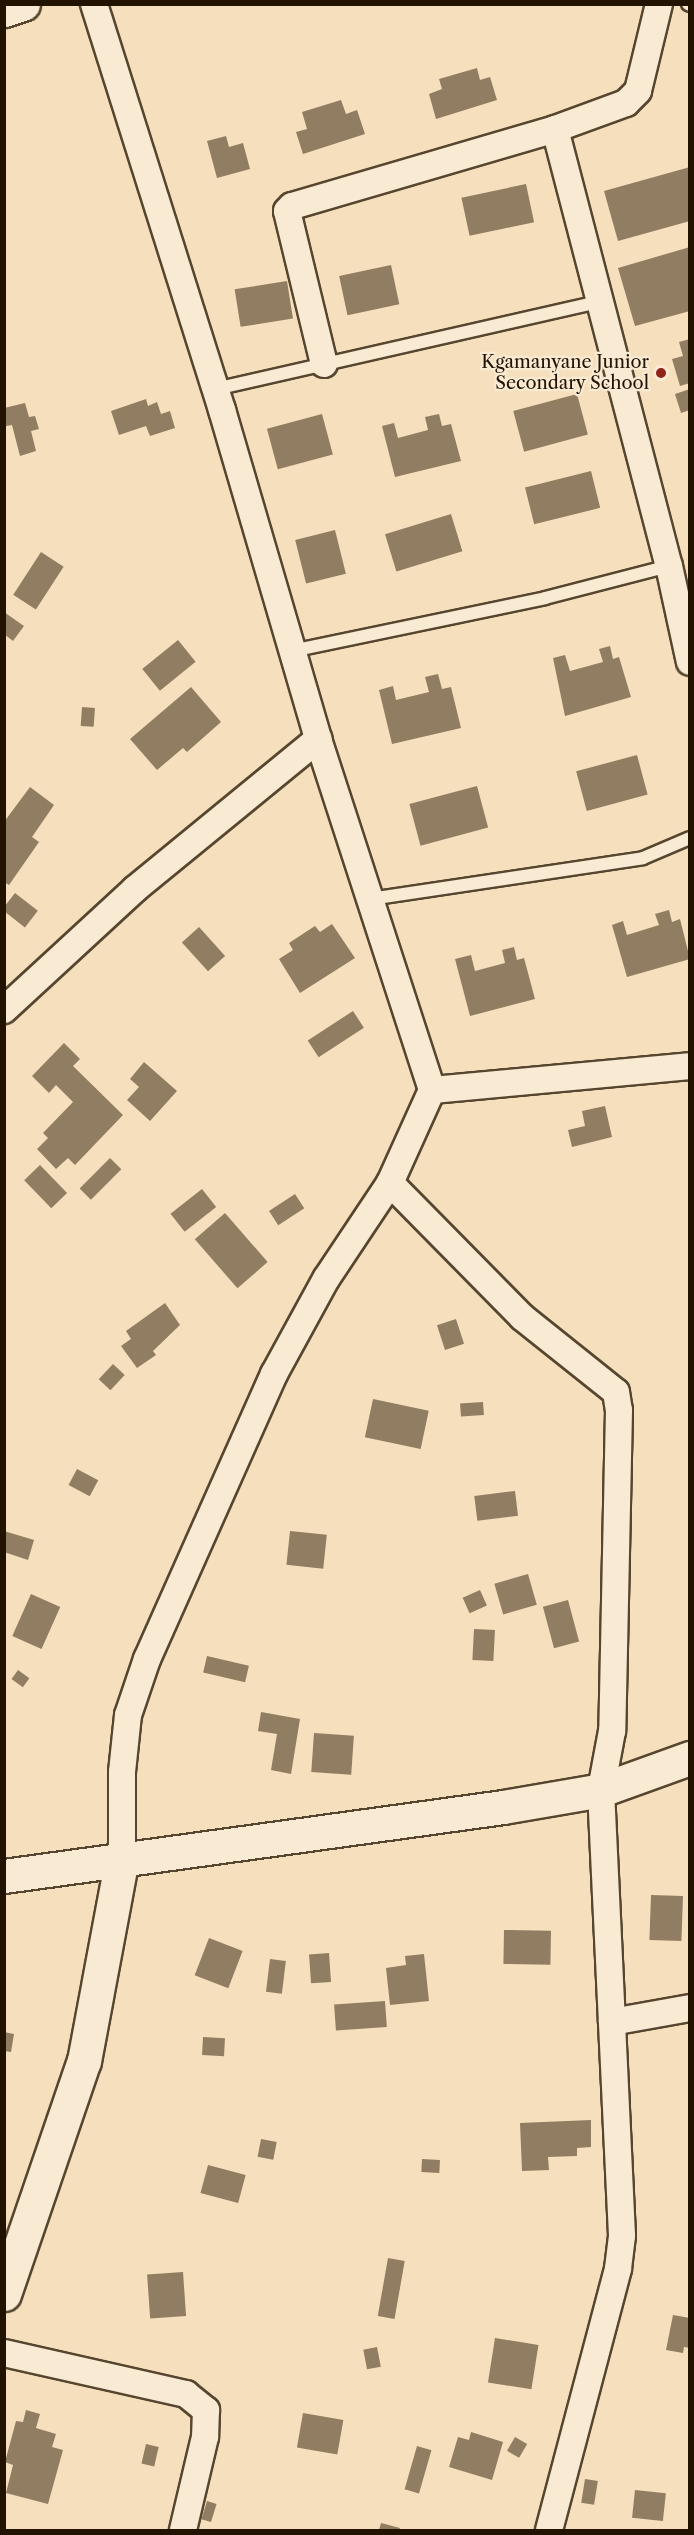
<!DOCTYPE html>
<style>
body{margin:0}
#map{position:relative;width:694px;height:2535px;overflow:hidden;background:#f6dfbc;font-family:"Libre Caslon Text",serif}
div>[style]{position:absolute}
[style*='--x']{left:calc(var(--x)*1px);top:calc(var(--y)*1px);width:calc(var(--w)*1px);rotate:calc(var(--a)*1deg)}
.building>*{inset:0;background:#907d62;transform-origin:0 0}
.roads{filter:drop-shadow(2px 0 #57462f) drop-shadow(-2px 0 #57462f) drop-shadow(0 2px #57462f) drop-shadow(0 -2px #57462f)}
.lane>*{height:12px;margin:-6px;padding:0 6px;transform-origin:6px;border-radius:6px;background:#f9ead3}
.street>*{height:26px;margin:-13px;padding:0 13px;transform-origin:13px;border-radius:13px;background:#f9ead3}
.secondary>*{height:33px;margin:-16.5px;padding:0 16.5px;transform-origin:16.5px;border-radius:16.5px;background:#f9ead3}
.dots>*{width:16px;height:16px;translate:-50% -50%;box-sizing:border-box;border:3px solid #f9ead3;border-radius:50%}
span{translate:-50% -50%;white-space:nowrap;text-align:center;line-height:1.15;-webkit-text-stroke:4.5px #f9ead3;paint-order:stroke}
.poi-label{font-size:18px;color:#221300}
.right{translate:-100% -50%;text-align:right}
.frame{position:absolute;inset:0;border:6px solid #221300;pointer-events:none}
</style>
<div id="map">
<div class="building">
<div style="clip-path:polygon(477px 68px,480px 80px,490px 77px,497px 100px,436px 119px,429px 94px,442px 89px,439px 79px)"></div>
<div style="clip-path:polygon(341px 100px,346px 114px,357px 110px,365px 134px,303px 154px,296px 132px,307px 129px,302px 112px)"></div>
<div style="clip-path:polygon(226px 136px,229px 147px,243px 143px,250px 169px,217px 178px,207px 141px)"></div>
<div style="clip-path:polygon(690px 167px,690px 221px,618px 241px,604px 191px)"></div>
<div style="left:526px;top:184px;width:39px;height:66px;rotate:78deg"></div>
<div style="clip-path:polygon(690px 247px,690px 311px,635px 326px,618px 268px)"></div>
<div style="left:391px;top:265px;width:40px;height:53px;rotate:78deg"></div>
<div style="left:287px;top:281px;width:38px;height:53px;rotate:81deg"></div>
<div style="clip-path:polygon(690px 339px,690px 383px,680px 386px,672px 359px,683px 356px,679px 342px)"></div>
<div style="clip-path:polygon(690px 389px,690px 410px,681px 413px,675px 394px)"></div>
<div style="left:577px;top:394px;width:42px;height:66px;rotate:75deg"></div>
<div style="clip-path:polygon(146px 399px,148px 406px,157px 402px,161px 414px,170px 411px,175px 428px,150px 436px,146px 426px,119px 435px,111px 411px)"></div>
<div style="clip-path:polygon(25px 403px,29px 417px,35px 416px,39px 429px,31px 431px,36px 451px,20px 456px,12px 425px,6px 426px,4px 408px)"></div>
<div style="left:322px;top:414px;width:42px;height:57px;rotate:75deg"></div>
<div style="clip-path:polygon(439px 414px,442px 426px,451px 424px,461px 461px,395px 477px,382px 426px,394px 423px,398px 438px,428px 430px,425px 417px)"></div>
<div style="left:591px;top:471px;width:38px;height:68px;rotate:76deg"></div>
<div style="left:451px;top:514px;width:39px;height:69px;rotate:73deg"></div>
<div style="left:335px;top:530px;width:45px;height:41px;rotate:76deg"></div>
<div style="left:41px;top:552px;width:27px;height:51px;rotate:33deg"></div>
<div style="clip-path:polygon(4px 612px,24px 626px,13px 641px,4px 634px)"></div>
<div style="left:178px;top:640px;width:28px;height:46px;rotate:51deg"></div>
<div style="clip-path:polygon(610px 646px,613px 659px,619px 657px,631px 697px,565px 716px,553px 658px,565px 655px,570px 671px,603px 662px,599px 649px)"></div>
<div style="clip-path:polygon(438px 674px,442px 689px,451px 687px,461px 728px,392px 744px,379px 690px,393px 686px,396px 700px,429px 692px,425px 677px)"></div>
<div style="clip-path:polygon(191px 687px,221px 722px,187px 752px,183px 748px,157px 770px,130px 739px)"></div>
<div style="left:82px;top:707px;width:13px;height:19px;rotate:4deg"></div>
<div style="left:637px;top:755px;width:41px;height:63px;rotate:75deg"></div>
<div style="left:477px;top:786px;width:43px;height:70px;rotate:75deg"></div>
<div style="clip-path:polygon(30px 787px,54px 805px,32px 837px,39px 842px,9px 885px,4px 882px,4px 822px)"></div>
<div style="left:15px;top:893px;width:29px;height:21px;rotate:38deg"></div>
<div style="clip-path:polygon(669px 910px,672px 922px,680px 919px,690px 959px,627px 977px,612px 925px,623px 921px,627px 935px,659px 925px,655px 914px)"></div>
<div style="clip-path:polygon(332px 924px,355px 958px,300px 993px,279px 959px,293px 950px,289px 943px,315px 926px,320px 932px)"></div>
<div style="left:199px;top:927px;width:39px;height:23px;rotate:48deg"></div>
<div style="clip-path:polygon(514px 947px,517px 960px,524px 958px,535px 999px,470px 1016px,455px 959px,471px 955px,475px 971px,505px 963px,502px 950px)"></div>
<div style="left:353px;top:1011px;width:20px;height:54px;rotate:57deg"></div>
<div style="clip-path:polygon(64px 1043px,80px 1059px,73px 1066px,123px 1115px,75px 1165px,68px 1158px,56px 1169px,37px 1149px,48px 1138px,43px 1133px,73px 1102px,56px 1085px,49px 1093px,32px 1076px)"></div>
<div style="clip-path:polygon(144px 1062px,177px 1091px,150px 1121px,127px 1100px,139px 1087px,130px 1079px)"></div>
<div style="clip-path:polygon(605px 1106px,612px 1137px,572px 1147px,568px 1130px,585px 1126px,582px 1111px)"></div>
<div style="left:110px;top:1158px;width:16px;height:43px;rotate:45deg"></div>
<div style="left:40px;top:1165px;width:39px;height:22px;rotate:46deg"></div>
<div style="left:202px;top:1189px;width:23px;height:40px;rotate:52deg"></div>
<div style="left:295px;top:1194px;width:17px;height:31px;rotate:57deg"></div>
<div style="left:225px;top:1213px;width:65px;height:40px;rotate:49deg"></div>
<div style="clip-path:polygon(165px 1303px,180px 1325px,153px 1351px,156px 1355px,137px 1368px,121px 1346px,131px 1339px,126px 1331px)"></div>
<div style="left:456px;top:1319px;width:26px;height:20px;rotate:72deg"></div>
<div style="left:113px;top:1364px;width:16px;height:21px;rotate:43deg"></div>
<div style="left:373px;top:1399px;width:57px;height:39px;rotate:12deg"></div>
<div style="left:483px;top:1402px;width:13px;height:23px;rotate:86deg"></div>
<div style="left:77px;top:1469px;width:24px;height:18px;rotate:28deg"></div>
<div style="left:515px;top:1491px;width:25px;height:41px;rotate:83deg"></div>
<div style="clip-path:polygon(4px 1531px,34px 1540px,28px 1560px,4px 1552px)"></div>
<div style="left:290px;top:1531px;width:37px;height:34px;rotate:6deg"></div>
<div style="left:528px;top:1574px;width:32px;height:35px;rotate:74deg"></div>
<div style="left:480px;top:1590px;width:17px;height:19px;rotate:66deg"></div>
<div style="left:31px;top:1594px;width:32px;height:46px;rotate:24deg"></div>
<div style="left:568px;top:1600px;width:43px;height:26px;rotate:75deg"></div>
<div style="left:474px;top:1629px;width:21px;height:31px;rotate:3deg"></div>
<div style="left:207px;top:1656px;width:43px;height:17px;rotate:13deg"></div>
<div style="left:18px;top:1670px;width:14px;height:11px;rotate:36deg"></div>
<div style="clip-path:polygon(261px 1712px,300px 1719px,291px 1774px,271px 1770px,277px 1734px,258px 1731px)"></div>
<div style="left:314px;top:1733px;width:40px;height:39px;rotate:4deg"></div>
<div style="left:651px;top:1895px;width:32px;height:45px;rotate:2deg"></div>
<div style="left:504px;top:1930px;width:47px;height:34px;rotate:1deg"></div>
<div style="left:209px;top:1938px;width:36px;height:40px;rotate:21deg"></div>
<div style="left:329px;top:1953px;width:29px;height:20px;rotate:86deg"></div>
<div style="clip-path:polygon(424px 1954px,429px 2001px,390px 2005px,386px 1968px,406px 1965px,405px 1956px)"></div>
<div style="left:270px;top:1959px;width:16px;height:33px;rotate:7deg"></div>
<div style="left:385px;top:2001px;width:26px;height:51px;rotate:86deg"></div>
<div style="clip-path:polygon(4px 2032px,14px 2034px,11px 2052px,4px 2051px)"></div>
<div style="left:203px;top:2037px;width:22px;height:18px;rotate:3deg"></div>
<div style="clip-path:polygon(591px 2120px,591px 2147px,577px 2148px,577px 2156px,548px 2157px,549px 2170px,522px 2171px,520px 2123px)"></div>
<div style="left:261px;top:2139px;width:16px;height:18px;rotate:11deg"></div>
<div style="left:422px;top:2159px;width:18px;height:13px;rotate:3deg"></div>
<div style="left:208px;top:2165px;width:39px;height:29px;rotate:15deg"></div>
<div style="left:388px;top:2258px;width:17px;height:59px;rotate:10deg"></div>
<div style="left:183px;top:2272px;width:44px;height:36px;rotate:86deg"></div>
<div style="clip-path:polygon(673px 2315px,690px 2318px,690px 2348px,684px 2347px,683px 2353px,666px 2350px)"></div>
<div style="left:495px;top:2338px;width:44px;height:45px;rotate:9deg"></div>
<div style="left:377px;top:2347px;width:20px;height:14px;rotate:79deg"></div>
<div style="clip-path:polygon(26px 2410px,40px 2414px,36px 2428px,56px 2434px,52px 2447px,63px 2450px,48px 2504px,6px 2493px,13px 2465px,5px 2462px,16px 2421px,23px 2422px)"></div>
<div style="left:303px;top:2413px;width:41px;height:35px;rotate:10deg"></div>
<div style="clip-path:polygon(471px 2432px,503px 2442px,492px 2480px,449px 2467px,458px 2437px,469px 2440px)"></div>
<div style="left:515px;top:2437px;width:14px;height:16px;rotate:30deg"></div>
<div style="left:146px;top:2444px;width:13px;height:20px;rotate:13deg"></div>
<div style="left:417px;top:2446px;width:15px;height:45px;rotate:16deg"></div>
<div style="left:585px;top:2479px;width:13px;height:24px;rotate:9deg"></div>
<div style="left:635px;top:2490px;width:31px;height:28px;rotate:6deg"></div>
<div style="left:207px;top:2501px;width:10px;height:19px;rotate:17deg"></div>
<div style="clip-path:polygon(381px 2523px,400px 2528px,399px 2530px,379px 2530px)"></div>
</div>
<div class="roads">
<div class="lane">
<div style="--x:688;--y:4;--w:2;--a:27"></div>
<div style="--x:215;--y:389;--w:393;--a:-12.8"></div>
<div style="--x:292;--y:651;--w:258;--a:-11.8"></div>
<div style="--x:545;--y:598;--w:128;--a:-14.5"></div>
<div style="--x:370;--y:899;--w:276;--a:-8.5"></div>
<div style="--x:643;--y:858;--w:51;--a:-23.1"></div>
</div>
<div class="street">
<div style="--x:94;--y:4;--w:426;--a:72.5"></div>
<div style="--x:222;--y:410;--w:343;--a:73.7"></div>
<div style="--x:318;--y:739;--w:369;--a:72"></div>
<div style="--x:432;--y:1090;--w:102;--a:114.3"></div>
<div style="--x:390;--y:1183;--w:115;--a:123.7"></div>
<div style="--x:326;--y:1279;--w:108;--a:118.7"></div>
<div style="--x:274;--y:1374;--w:312;--a:114"></div>
<div style="--x:147;--y:1659;--w:59;--a:108.7"></div>
<div style="--x:128;--y:1715;--w:57;--a:96"></div>
<div style="--x:122;--y:1772;--w:86;--a:90"></div>
<div style="--x:659;--y:4;--w:89;--a:103.6"></div>
<div style="--x:638;--y:91;--w:17;--a:135"></div>
<div style="--x:626;--y:103;--w:76;--a:159.9"></div>
<div style="--x:555;--y:129;--w:452;--a:75.4"></div>
<div style="--x:669;--y:566;--w:98;--a:77.7"></div>
<div style="--x:324;--y:364;--w:157;--a:-103.6"></div>
<div style="--x:287;--y:211;--w:7;--a:-45"></div>
<div style="--x:292;--y:206;--w:274;--a:-16.3"></div>
<div style="--x:4;--y:1010;--w:178;--a:-42.7"></div>
<div style="--x:135;--y:889;--w:237;--a:-39.3"></div>
<div style="--x:432;--y:1090;--w:259;--a:-5.3"></div>
<div style="--x:390;--y:1183;--w:188;--a:45.4"></div>
<div style="--x:522;--y:1317;--w:120;--a:38.6"></div>
<div style="--x:616;--y:1392;--w:18;--a:81"></div>
<div style="--x:619;--y:1410;--w:321;--a:91.2"></div>
<div style="--x:612;--y:1731;--w:60;--a:100.6"></div>
<div style="--x:601;--y:1790;--w:446;--a:87.3"></div>
<div style="--x:622;--y:2236;--w:33;--a:97"></div>
<div style="--x:618;--y:2269;--w:270;--a:104.8"></div>
<div style="--x:612;--y:2022;--w:79;--a:-10.2"></div>
<div style="--x:4;--y:2353;--w:187;--a:12.7"></div>
<div style="--x:186;--y:2394;--w:26;--a:39"></div>
<div style="--x:206;--y:2410;--w:27;--a:92"></div>
<div style="--x:205;--y:2437;--w:96;--a:103.3"></div>
</div>
<div class="secondary">
<div style="--x:4;--y:10;--w:20;--a:-18"></div>
<div style="--x:4;--y:1876;--w:504;--a:-7.87"></div>
<div style="--x:503;--y:1807;--w:99;--a:-9.8"></div>
<div style="--x:601;--y:1790;--w:95;--a:-19.8"></div>
<div style="--x:4;--y:2294;--w:246;--a:-71.1"></div>
<div style="--x:84;--y:2061;--w:207;--a:-79.4"></div>
</div>
</div>
<div class="dots">
<div style="left:661px;top:373px;background:#8f2418"></div>
</div>
<div class="poi-label">
<span class="right" style="left:649px;top:373px">Kgamanyane Junior<br>Secondary School</span>
</div>
<div class="frame"></div>
</div>
